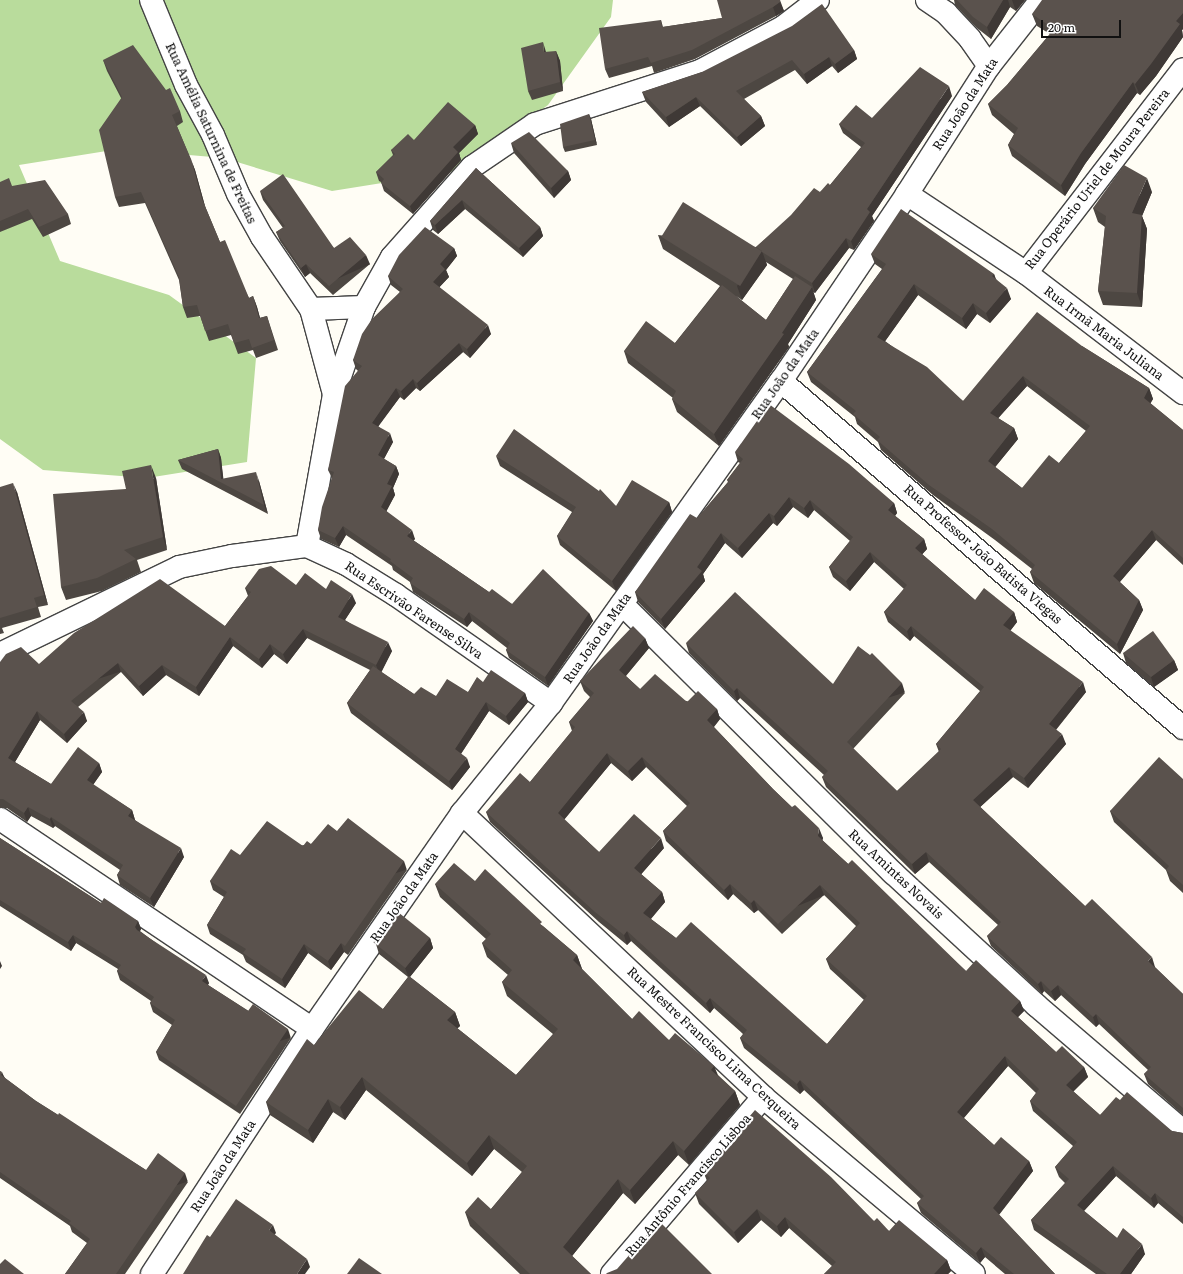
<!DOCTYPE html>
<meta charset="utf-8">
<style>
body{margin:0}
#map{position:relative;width:1183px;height:1274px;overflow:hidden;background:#fffdf5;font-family:Literata,serif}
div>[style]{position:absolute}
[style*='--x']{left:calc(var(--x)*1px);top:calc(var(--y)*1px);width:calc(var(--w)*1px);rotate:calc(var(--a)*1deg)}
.forest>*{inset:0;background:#b9dc9c}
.roads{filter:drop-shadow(1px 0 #444) drop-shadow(-1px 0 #444) drop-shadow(0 1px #444) drop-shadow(0 -1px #444)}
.street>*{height:22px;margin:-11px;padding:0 11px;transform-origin:11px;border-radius:11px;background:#fff}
.wall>*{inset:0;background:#4d4742}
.shaded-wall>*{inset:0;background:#3f3936;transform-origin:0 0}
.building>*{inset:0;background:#5a524d;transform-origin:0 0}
span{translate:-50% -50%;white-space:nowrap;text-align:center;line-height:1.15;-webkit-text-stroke:4px #fff;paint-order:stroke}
.street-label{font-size:13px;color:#111}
.scale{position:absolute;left:1041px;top:20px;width:80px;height:18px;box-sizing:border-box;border:2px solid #111;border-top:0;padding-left:5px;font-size:12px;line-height:14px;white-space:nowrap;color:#111;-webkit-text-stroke:3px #fff;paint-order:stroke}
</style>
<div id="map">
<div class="forest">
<div style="clip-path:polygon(0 0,613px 0,611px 17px,548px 105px,457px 171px,332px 191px,224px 158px,119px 149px,19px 165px,60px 261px,169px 295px,256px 358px,247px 462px,147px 478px,43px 470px,0 439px)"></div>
</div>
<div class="roads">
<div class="street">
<div style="--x:151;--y:0;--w:92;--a:67.6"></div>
<div style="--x:186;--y:85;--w:57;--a:61.6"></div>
<div style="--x:213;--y:135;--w:64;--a:67"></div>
<div style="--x:238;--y:194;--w:49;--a:60.8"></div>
<div style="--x:262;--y:237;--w:87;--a:55.8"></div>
<div style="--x:311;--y:309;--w:88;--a:74.9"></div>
<div style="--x:927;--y:0;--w:23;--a:34"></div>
<div style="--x:946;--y:13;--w:35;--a:47"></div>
<div style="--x:970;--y:39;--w:33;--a:55"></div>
<div style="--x:907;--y:194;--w:143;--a:33.6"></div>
<div style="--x:1026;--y:273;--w:257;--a:-52.4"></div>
<div style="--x:1026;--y:273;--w:198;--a:37.4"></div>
<div style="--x:311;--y:309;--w:53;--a:-2.2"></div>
<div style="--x:781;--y:381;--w:531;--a:40.8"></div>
<div style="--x:307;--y:546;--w:154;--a:-79.9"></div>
<div style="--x:334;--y:394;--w:92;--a:-71"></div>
<div style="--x:364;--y:307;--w:57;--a:-60.8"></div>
<div style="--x:392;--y:257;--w:120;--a:-48.4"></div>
<div style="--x:472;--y:167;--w:76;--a:-34.3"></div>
<div style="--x:535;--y:124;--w:173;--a:-17.8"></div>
<div style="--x:700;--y:71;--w:94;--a:-27.9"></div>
<div style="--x:783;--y:27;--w:44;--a:-37.6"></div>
<div style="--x:622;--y:604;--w:382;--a:44.8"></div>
<div style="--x:893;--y:873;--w:195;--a:42.7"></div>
<div style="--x:1036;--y:1005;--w:194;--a:40.6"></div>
<div style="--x:0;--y:654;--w:199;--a:-25.9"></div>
<div style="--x:179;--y:567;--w:54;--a:-11.7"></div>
<div style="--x:232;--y:556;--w:76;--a:-7.6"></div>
<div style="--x:307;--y:546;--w:43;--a:24.8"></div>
<div style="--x:346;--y:564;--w:59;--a:31.8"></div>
<div style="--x:396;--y:595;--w:189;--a:34.9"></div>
<div style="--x:462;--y:813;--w:414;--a:43.3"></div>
<div style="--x:763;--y:1097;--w:275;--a:40"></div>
<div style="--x:0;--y:819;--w:376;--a:33.9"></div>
<div style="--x:152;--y:1274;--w:293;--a:-56.9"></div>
<div style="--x:312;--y:1029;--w:263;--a:-55.2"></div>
<div style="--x:462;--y:813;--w:141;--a:-51"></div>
<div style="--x:551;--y:703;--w:396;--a:-54.5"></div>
<div style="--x:781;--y:381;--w:225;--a:-56"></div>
<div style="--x:907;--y:194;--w:152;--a:-57.4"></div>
<div style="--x:989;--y:66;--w:84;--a:-51.8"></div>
<div style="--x:612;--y:1274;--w:233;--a:-49.5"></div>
</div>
</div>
<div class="wall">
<div style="clip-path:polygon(780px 0,784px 11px,776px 16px,695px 59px,654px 73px,652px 66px,609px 78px,605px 69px,661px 20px,663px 27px,722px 18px)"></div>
<div style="clip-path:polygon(954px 0,1025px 0,1016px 11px,1010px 7px,991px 39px,977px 28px,955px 5px)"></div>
<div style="clip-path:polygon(1183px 0,1183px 29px,1182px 30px,1183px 37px,1156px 76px,1140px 95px,1137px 93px,1085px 164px,1065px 196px,1012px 156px,1008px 145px,1014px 134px,992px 115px,988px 104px,1007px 85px,1050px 34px,1037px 26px,1032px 14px)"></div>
<div style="clip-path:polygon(854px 50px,857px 59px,838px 73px,832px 66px,807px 84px,795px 70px,744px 99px,761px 116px,765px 126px,741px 146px,700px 106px,669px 127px,646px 102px,642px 92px,702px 72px)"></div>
<div style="clip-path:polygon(556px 51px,560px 61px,563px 91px,532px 100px,528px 91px)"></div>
<div style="clip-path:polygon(103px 60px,180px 111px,183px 122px,177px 126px,195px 170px,205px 206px,220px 242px,249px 298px,253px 296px,257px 307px,260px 318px,267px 316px,278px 350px,256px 358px,253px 350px,238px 354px,231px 335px,209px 341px,200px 316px,187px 318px,183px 307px,179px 280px,145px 203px,119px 207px,115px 197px,121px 98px,107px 71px)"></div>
<div style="clip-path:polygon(evenodd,952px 96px,872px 216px,874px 221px,854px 250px,849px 248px,815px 293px,813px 292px,816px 300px,788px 344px,789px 347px,719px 446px,677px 412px,672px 399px,673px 398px,628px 363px,624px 351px,675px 343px,720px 286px,663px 249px,658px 235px,756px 247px,820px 192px,830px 185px,861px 147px,843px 133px,839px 124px,872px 118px,952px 96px,766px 262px,793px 279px,766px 320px,736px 296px,742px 300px,767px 265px,766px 262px)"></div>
<div style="clip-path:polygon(589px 114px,591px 119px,597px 145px,565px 152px,563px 147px)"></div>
<div style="clip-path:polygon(475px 125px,478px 134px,459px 153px,461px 160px,413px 214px,384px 191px,381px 182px,379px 181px,376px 172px,393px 155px,391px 150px,414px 140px)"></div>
<div style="clip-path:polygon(511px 143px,568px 171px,571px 180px,554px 198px,514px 153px)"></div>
<div style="clip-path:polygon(476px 168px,540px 227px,543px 236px,523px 257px,465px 209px,438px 234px,433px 230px,430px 221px)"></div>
<div style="clip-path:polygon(0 182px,12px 186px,68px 214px,71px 224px,43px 237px,32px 219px,0 232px)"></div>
<div style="clip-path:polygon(260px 191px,334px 248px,370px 264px,333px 295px,310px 273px,305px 277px,280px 241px,276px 232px,283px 228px,263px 200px)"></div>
<div style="clip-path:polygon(1152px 192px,1142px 216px,1147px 229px,1142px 307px,1103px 305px,1098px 291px,1105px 227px,1098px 222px,1093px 208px)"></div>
<div style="clip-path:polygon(454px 248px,457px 256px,446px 270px,449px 277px,439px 287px,491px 334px,470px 358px,463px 352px,420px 391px,416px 388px,404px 400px,400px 397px,378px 426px,393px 442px,384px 459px,396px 466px,399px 474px,393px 488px,395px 495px,386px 511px,415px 539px,413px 540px,489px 592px,512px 604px,589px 613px,593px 621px,548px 686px,509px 658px,506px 650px,507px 648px,472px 621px,467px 627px,413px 592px,410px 582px,393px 570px,392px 566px,346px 535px,339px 547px,321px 539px,318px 530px,332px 478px,328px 470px,358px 371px,356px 369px,353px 360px,400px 292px,391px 285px,388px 276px)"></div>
<div style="clip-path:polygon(evenodd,871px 254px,994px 274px,996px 279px,1011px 299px,990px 323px,977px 314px,966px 329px,918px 295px,885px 341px,963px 401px,1082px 346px,1149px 388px,1153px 399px,1150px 403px,1183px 430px,1183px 565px,1156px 540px,1120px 582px,1139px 600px,1143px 610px,1120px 654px,1034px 583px,1030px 572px,1032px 569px,995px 540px,933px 495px,881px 450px,878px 442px,857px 424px,855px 417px,811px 382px,807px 372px,882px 269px,875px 264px,871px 254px,1027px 386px,1086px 431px,1059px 463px,1022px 488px,995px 467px,1018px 439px,1014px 428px,998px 418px,1027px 386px)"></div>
<div style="clip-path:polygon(218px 449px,221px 458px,223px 479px,259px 481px,268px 514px,182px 469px,178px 460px)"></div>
<div style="clip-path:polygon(735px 452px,894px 503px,897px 513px,895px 516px,924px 539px,927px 549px,922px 554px,975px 600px,1014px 612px,1017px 622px,1010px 631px,1086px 692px,1056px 730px,1066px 744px,1028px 788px,1013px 777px,980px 807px,1085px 906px,1155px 967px,1183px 994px,1183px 1115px,1148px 1084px,1144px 1074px,1148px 1070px,1099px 1024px,1096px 1027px,1061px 995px,1055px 1001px,1044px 991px,1042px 994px,991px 946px,987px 936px,998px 925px,929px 862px,915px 874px,826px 787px,822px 777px,824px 775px,740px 698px,737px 701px,689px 653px,686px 643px,833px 684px,905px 693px,853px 749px,897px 791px,939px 752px,936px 744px,980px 691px,914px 636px,910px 641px,888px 622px,884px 612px,904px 589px,874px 562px,850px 591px,833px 577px,829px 567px,850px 541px,814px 510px,808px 518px,793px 507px,777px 526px,773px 523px,742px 558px,725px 543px,703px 574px,705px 581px,665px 629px,638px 602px,635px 592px,728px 482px,727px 480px,740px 463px,738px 462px)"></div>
<div style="clip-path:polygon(496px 456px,616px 506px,669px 502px,672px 512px,616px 591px,560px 545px,557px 536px,572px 512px,500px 466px)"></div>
<div style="clip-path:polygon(156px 478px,167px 550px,137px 560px,141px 572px,102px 591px,66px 600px,61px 587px,126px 489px)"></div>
<div style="clip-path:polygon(0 487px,17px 492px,48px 605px,38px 607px,41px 617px,2px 628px,4px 633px,0 634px)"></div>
<div style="clip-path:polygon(296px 585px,326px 589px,356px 603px,345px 620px,392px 651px,381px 672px,414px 694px,436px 696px,468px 692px,483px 682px,525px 693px,528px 702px,509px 725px,489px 711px,461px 754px,470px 767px,452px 790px,351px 713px,347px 703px,370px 670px,307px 638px,287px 664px,274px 654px,262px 668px,233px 646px,199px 696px,166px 675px,143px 696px,121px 672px,78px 707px,87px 721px,67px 743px,40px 720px,15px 762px,51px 784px,99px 763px,102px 772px,93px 785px,132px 810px,135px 820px,184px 857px,154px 907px,120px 885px,117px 875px,120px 870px,55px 826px,53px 828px,31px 816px,27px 822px,7px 808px,0 808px,0 662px,39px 664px,225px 626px,248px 596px,245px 588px)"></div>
<div style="clip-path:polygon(evenodd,645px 638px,649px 648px,626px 676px,640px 689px,717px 709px,720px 719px,714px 727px,773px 789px,823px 838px,822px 840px,966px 971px,1020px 1001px,1024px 1011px,1018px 1017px,1056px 1052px,1084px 1067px,1088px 1077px,1073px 1091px,1100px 1115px,1120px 1100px,1172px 1131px,1183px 1133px,1183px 1224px,1158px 1203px,1154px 1208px,1116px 1176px,1084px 1211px,1117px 1238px,1145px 1254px,1131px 1274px,1096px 1274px,1034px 1230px,1031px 1220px,1065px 1183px,1059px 1177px,1055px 1167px,1073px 1146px,1033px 1111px,1030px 1101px,1036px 1093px,1008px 1066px,964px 1118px,994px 1145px,1029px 1161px,1033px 1171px,999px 1215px,1055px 1274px,1005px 1274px,985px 1257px,980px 1263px,921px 1213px,917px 1203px,921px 1199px,804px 1090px,800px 1094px,744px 1048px,740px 1038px,743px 1034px,714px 1008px,710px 1013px,631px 941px,627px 945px,599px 922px,490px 822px,486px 812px,530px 782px,572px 731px,569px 722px,590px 697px,584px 691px,580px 681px,645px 638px,611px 763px,632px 781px,646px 767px,687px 806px,663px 831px,666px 841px,728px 900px,733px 894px,754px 913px,758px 910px,782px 934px,824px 895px,856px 926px,826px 959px,830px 969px,864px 1000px,827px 1044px,676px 938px,651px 919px,665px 902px,662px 892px,641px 874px,664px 848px,599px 852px,564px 820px,611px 763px)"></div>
<div style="clip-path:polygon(1123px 653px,1174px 660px,1178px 670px,1154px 687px,1126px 663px)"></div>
<div style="clip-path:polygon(1183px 779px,1183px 893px,1170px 881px,1166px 870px,1114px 822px,1110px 811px)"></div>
<div style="clip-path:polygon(337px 831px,407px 870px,348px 955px,344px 952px,331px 970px,308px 953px,285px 988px,246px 962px,243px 955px,210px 934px,207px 925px,224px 897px,213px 890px,210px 881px,240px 855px,311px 844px)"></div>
<div style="clip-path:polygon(0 838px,101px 903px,138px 921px,141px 929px,140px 931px,209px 983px,208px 985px,291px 1038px,240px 1114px,159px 1060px,156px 1052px,172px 1025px,153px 1012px,150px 1003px,151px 1001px,120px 980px,117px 971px,118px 969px,76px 943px,71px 951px,0 906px)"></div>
<div style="clip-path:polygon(475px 881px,543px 926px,577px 955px,582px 969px,632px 1019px,714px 1066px,718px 1075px,735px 1091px,740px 1105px,689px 1165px,678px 1155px,635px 1204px,623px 1193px,572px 1256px,591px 1274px,520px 1274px,470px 1226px,465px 1212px,491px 1209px,522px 1172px,494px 1149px,472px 1176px,366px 1090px,345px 1120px,333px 1112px,313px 1143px,270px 1115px,266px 1102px,314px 1045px,383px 1009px,408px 977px,379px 954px,376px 944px,430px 938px,433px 948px,410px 977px,455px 1012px,460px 1026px,457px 1028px,516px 1075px,553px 1034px,507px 996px,502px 982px,508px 975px,487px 957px,482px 943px,486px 939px,440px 897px,435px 884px)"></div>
<div style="clip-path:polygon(0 1071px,5px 1078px,36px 1101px,146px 1170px,188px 1182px,125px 1274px,65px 1274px,87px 1243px,72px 1232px,70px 1226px,0 1178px)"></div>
<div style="clip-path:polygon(703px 1171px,874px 1221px,889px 1231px,947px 1260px,951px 1271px,948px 1274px,824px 1274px,832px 1266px,789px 1228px,781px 1237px,761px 1220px,738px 1243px,699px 1204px,695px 1193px,707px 1181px)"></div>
</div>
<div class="shaded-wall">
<div style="clip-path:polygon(1003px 0,1008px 0,1010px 7px,991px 39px,987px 27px)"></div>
<div style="clip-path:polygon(1012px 0,1025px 0,1016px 11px)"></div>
<div style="clip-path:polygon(780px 2px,784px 11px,776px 16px,773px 7px)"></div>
<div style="clip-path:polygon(1183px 13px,1183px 29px,1182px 30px,1183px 37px,1156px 76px,1140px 95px,1135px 84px,1176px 21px)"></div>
<div style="clip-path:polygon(543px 42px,546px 52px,544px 52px)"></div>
<div style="clip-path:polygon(854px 50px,857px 59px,838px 73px,835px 64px)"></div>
<div style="clip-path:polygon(556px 51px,560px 61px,563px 91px,560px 82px)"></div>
<div style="clip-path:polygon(829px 57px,832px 66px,807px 84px,804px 74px)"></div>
<div style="clip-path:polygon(1133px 82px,1137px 93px,1085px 164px,1065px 196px,1061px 185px,1081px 153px)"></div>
<div style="clip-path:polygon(949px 86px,952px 96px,872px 216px,874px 221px,854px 250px,851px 241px,867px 209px)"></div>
<div style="clip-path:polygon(696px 97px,700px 106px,669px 127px,666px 117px)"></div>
<div style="clip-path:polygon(589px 114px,591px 119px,597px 145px,595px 140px)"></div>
<div style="clip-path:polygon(761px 116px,765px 126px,741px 146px,737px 137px)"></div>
<div style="clip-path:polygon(475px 125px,478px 134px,459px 153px,461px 160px,413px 214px,410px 206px,453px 147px)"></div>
<div style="clip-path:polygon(191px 159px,195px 170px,206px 210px,202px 199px)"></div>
<div style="clip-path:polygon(568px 171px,571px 180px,554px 198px,551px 188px)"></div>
<div style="clip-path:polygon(1147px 178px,1152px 192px,1142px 216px,1147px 229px,1142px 307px,1137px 293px,1132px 213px)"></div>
<div style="clip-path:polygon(462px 200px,465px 209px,438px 234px,435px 225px)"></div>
<div style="clip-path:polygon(540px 227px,543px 236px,523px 257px,519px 248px)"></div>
<div style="clip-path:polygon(846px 238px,849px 248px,815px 293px,812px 283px)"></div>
<div style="clip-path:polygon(454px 248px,457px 256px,446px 270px,449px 277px,436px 291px,433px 282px,440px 264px)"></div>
<div style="clip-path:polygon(762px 251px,767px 265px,742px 300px,737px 286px)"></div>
<div style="left:366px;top:255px;width:10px;height:48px;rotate:66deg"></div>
<div style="clip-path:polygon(306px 264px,310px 273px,305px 277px,301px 268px)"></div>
<div style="clip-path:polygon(994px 274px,997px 284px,992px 276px)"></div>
<div style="clip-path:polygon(914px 284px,918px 295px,881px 347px,877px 337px)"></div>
<div style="clip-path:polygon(812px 287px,816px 300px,788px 344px,789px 347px,719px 446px,714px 434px)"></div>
<div style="clip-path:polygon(1007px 288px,1011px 299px,990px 323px,986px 313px)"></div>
<div style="clip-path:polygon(253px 296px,257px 307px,263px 329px,259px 318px)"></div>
<div style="clip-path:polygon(973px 303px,977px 314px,966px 329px,962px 318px)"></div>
<div style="clip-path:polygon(488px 325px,491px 334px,470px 358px,467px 349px)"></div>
<div style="clip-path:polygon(459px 343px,463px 352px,420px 391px,417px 383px)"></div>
<div style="clip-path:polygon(1023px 376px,1027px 386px,994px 423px,990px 413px)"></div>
<div style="clip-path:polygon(413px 379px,416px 388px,404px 400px,401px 391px)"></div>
<div style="clip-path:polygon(396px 388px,400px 397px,375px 431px,372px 423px)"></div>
<div style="clip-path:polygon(1149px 388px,1153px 399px,1148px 408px,1144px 398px)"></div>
<div style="clip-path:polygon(1014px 428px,1018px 439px,992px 471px,988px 461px)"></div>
<div style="clip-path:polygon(390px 433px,393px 442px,381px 464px,378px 455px)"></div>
<div style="clip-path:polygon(218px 449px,221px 458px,224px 484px,221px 479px)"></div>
<div style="clip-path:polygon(151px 465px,156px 478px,167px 550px,163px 537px)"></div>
<div style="clip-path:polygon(396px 466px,399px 474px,393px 488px,395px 495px,384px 516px,381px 507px,387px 484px)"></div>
<div style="clip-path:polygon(256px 472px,259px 481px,268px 514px,264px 505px)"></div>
<div style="clip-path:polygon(13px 483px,17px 492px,48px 605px,44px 595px)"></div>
<div style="clip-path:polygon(789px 497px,793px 507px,777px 526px,774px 516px)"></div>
<div style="clip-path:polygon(810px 500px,814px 510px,808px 518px,804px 508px)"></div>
<div style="clip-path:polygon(669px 502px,672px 512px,616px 591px,612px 581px)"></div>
<div style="clip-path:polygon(894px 503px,897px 513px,892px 520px,888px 510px)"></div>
<div style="clip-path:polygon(769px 513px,773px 523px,742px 558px,738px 548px)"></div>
<div style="clip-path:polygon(343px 526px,346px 535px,339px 547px,335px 538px)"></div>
<div style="clip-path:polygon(412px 530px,415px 539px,410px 545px,407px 536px)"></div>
<div style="clip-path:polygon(1152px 530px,1156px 540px,1116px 586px,1113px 576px)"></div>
<div style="clip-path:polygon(721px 533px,725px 543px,703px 574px,705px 581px,665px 629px,661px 619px)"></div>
<div style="clip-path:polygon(924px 539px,927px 549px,919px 558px,915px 548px)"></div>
<div style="clip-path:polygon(870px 552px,874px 562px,850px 591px,846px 581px)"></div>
<div style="clip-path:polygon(352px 594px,356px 603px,341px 626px,338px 617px)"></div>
<div style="clip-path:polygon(1139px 600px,1143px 610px,1120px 654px,1117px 644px)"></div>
<div style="clip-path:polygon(469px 612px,472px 621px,467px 627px,464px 619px)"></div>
<div style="clip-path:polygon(1014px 612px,1017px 622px,1007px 635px,1003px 625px)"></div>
<div style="clip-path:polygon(589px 613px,593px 621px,548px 686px,545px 677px)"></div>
<div style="clip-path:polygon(911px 626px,914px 636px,910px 641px,907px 631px)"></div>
<div style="clip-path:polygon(303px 629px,307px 638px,287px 664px,283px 654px)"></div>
<div style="clip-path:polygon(230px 637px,233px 646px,199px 696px,196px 687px)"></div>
<div style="clip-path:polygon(645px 638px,649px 648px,622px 680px,619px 670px)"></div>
<div style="clip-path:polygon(388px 642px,392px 651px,380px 675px,376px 665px)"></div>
<div style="clip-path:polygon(270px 644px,274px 654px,262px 668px,259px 659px)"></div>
<div style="clip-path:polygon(1174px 660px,1178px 670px,1154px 687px,1151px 677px)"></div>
<div style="left:118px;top:663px;width:9px;height:60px;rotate:72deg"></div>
<div style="clip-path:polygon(162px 665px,166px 675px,143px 696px,139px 686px)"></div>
<div style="clip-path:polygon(1083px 682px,1086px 692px,1052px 734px,1049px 724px)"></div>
<div style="left:902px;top:683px;width:10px;height:81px;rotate:73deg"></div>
<div style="clip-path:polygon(737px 688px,740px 698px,737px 701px,734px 691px)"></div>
<div style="clip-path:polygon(525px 693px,528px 702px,509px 725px,506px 716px)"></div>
<div style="clip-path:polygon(486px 702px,489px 711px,458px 758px,455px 749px)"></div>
<div style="clip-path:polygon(717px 709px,720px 719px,711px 730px,707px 720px)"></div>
<div style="clip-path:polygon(37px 711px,40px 720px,12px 767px,8px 758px)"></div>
<div style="clip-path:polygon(84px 712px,87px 721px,67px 743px,64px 734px)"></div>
<div style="clip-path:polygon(1062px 734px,1066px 744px,1028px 788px,1024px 778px)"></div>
<div style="clip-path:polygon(607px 753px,611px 763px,561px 823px,558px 813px)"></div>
<div style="clip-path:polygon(642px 757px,646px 767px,632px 781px,628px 771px)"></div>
<div style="clip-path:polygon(467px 758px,470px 767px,452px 790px,449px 781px)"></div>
<div style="clip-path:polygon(99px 763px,102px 772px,90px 789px,87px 780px)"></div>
<div style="clip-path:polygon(1009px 767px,1013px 777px,977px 810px,973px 800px)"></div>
<div style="clip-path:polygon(28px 807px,31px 816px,27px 822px,24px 813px)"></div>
<div style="clip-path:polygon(132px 810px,135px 820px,131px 825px,128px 816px)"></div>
<div style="clip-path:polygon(51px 817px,55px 826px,53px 828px,50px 819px)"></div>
<div style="clip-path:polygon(819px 828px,823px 838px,821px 846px,818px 836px)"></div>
<div style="clip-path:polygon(661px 838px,664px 848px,638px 878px,634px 868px)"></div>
<div style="clip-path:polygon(181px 848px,184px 857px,154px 907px,150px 898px)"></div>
<div style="clip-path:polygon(926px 852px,929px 862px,915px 874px,912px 864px)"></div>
<div style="left:404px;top:861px;width:9px;height:103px;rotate:72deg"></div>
<div style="clip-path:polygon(730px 884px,733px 894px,728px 900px,724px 890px)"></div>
<div style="left:820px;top:885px;width:11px;height:57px;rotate:68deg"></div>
<div style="clip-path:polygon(662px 892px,665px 902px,647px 923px,643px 913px)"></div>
<div style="clip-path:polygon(754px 900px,758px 910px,754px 913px,751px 903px)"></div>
<div style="clip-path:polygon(138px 921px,141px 929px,138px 935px,135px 927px)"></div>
<div style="clip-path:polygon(627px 931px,631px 941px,627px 945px,624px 935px)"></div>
<div style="clip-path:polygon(73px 935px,76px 943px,71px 951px,68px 942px)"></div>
<div style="clip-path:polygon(430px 938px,433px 948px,409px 978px,405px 968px)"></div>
<div style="clip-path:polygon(341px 943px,344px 952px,331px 970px,328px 961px)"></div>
<div style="clip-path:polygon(304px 944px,308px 953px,285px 988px,282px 979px)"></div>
<div style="clip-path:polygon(577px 955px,582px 969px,578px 974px,573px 960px)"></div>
<div style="clip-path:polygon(1152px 957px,1155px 967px,1152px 971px,1148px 961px)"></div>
<div style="clip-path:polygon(0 961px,2px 966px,0 969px)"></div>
<div style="clip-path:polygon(206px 975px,209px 983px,205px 989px,202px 981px)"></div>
<div style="clip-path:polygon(1041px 981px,1044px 991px,1042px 994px,1038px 984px)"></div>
<div style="clip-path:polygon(1058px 985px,1061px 995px,1055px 1001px,1051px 991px)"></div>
<div style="clip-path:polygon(710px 998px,714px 1008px,710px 1013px,706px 1003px)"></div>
<div style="clip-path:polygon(1020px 1001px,1024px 1011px,1014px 1021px,1011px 1011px)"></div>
<div style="clip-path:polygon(455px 1012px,460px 1026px,452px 1034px,447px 1020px)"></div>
<div style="clip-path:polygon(1096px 1014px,1099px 1024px,1096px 1027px,1093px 1017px)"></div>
<div style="left:288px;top:1029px;width:9px;height:93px;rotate:72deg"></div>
<div style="clip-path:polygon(1005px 1056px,1008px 1066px,960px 1122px,957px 1112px)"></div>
<div style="clip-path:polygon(714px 1066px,719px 1080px,711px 1070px)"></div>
<div style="clip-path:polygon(1084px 1067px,1088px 1077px,1070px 1095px,1066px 1085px)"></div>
<div style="clip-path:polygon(2px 1072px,6px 1081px,1px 1075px)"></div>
<div style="clip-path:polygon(362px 1077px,366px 1090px,345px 1120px,340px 1107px)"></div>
<div style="clip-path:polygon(800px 1080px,804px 1090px,800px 1094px,797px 1084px)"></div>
<div style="clip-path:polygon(735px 1091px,740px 1105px,689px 1165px,684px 1151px)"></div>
<div style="clip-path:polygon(328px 1099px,333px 1112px,313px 1143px,308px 1130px)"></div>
<div style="clip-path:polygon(489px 1135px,494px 1149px,472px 1176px,467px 1163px)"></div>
<div style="clip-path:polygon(673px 1141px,678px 1155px,635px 1204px,630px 1190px)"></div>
<div style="clip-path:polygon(1029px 1161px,1033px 1171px,996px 1218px,993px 1208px)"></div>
<div style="clip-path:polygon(1113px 1166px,1116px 1176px,1080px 1215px,1077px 1205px)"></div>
<div style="left:185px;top:1173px;width:9px;height:122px;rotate:72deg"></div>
<div style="clip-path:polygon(618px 1179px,623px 1193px,568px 1261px,563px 1247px)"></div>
<div style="clip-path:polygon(1155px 1193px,1158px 1203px,1154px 1208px,1151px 1198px)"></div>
<div style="clip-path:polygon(757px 1209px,761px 1220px,738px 1243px,734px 1232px)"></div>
<div style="clip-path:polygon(785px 1217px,789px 1228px,781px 1237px,777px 1226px)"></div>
<div style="clip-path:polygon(273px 1225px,276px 1233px,272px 1238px,269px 1230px)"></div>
<div style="clip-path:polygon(1142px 1244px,1145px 1254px,1131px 1274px,1120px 1274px)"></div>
<div style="clip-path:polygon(981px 1247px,985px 1257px,980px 1263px,976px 1253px)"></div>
<div style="clip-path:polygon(307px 1259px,310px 1267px,305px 1274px,297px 1274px)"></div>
<div style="clip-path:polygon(947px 1260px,951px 1271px,948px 1274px,934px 1274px)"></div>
</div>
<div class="building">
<div style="clip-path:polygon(717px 0,780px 0,780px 2px,773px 7px,692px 50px,651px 63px,648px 57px,605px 69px,599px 28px,661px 20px,662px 27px,722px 18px)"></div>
<div style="clip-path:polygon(957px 0,1003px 0,987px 27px,973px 17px)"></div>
<div style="clip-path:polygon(1042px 0,1183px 0,1183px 13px,1176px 21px,1180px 24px,1151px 64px,1135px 84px,1133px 82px,1081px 153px,1061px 185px,1008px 145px,1018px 128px,988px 104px,1007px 85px,1054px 29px,1032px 14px)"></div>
<div style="clip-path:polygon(822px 4px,854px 50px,835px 64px,829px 57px,804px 74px,792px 60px,736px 91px,761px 116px,737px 137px,696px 97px,666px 117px,642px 92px,702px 72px,792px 26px)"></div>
<div style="clip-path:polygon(543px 42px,544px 52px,556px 51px,560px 82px,528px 91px,521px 48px)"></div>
<div style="clip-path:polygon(133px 45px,166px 90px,170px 88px,180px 111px,172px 115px,191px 159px,202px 199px,220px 242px,225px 240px,249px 298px,253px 296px,259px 318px,267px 316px,274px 340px,252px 348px,249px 339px,234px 343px,228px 324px,205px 331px,197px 305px,183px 307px,179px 277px,141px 192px,115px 197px,99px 130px,122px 97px,103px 60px)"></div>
<div style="clip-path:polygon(920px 67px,949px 86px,867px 209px,870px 212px,851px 241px,846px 238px,812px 283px,762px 252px,762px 251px,756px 247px,791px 215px,814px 188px,820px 192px,828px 183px,830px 185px,865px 143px,839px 124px,856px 105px,872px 118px)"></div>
<div style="clip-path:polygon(448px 102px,475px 125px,453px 147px,458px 152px,410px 206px,381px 183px,384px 179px,376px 172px,395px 154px,391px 150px,408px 134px,414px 140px)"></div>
<div style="clip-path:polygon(589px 114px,595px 140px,563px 147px,560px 124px)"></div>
<div style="clip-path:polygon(529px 132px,568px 171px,551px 188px,511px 143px)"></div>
<div style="clip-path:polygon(1124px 165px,1147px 178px,1132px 213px,1142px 215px,1137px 293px,1098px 291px,1106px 216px,1093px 208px)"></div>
<div style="clip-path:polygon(476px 168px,540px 227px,519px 248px,462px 200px,435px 225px,430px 221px)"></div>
<div style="clip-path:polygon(283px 174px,334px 248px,350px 237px,366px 255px,329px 286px,306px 264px,301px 268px,276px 232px,285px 226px,260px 191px)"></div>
<div style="clip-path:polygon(9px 178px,12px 186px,45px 180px,68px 214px,39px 227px,28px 209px,0 221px,0 182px)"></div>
<div style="left:683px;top:202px;width:93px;height:41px;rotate:32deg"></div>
<div style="clip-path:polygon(evenodd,901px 209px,994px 274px,992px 276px,1007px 288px,986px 313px,973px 303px,962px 318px,914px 284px,877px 337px,927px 367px,963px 401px,1037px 312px,1082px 346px,1149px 388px,1144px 398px,1183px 430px,1183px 558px,1152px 530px,1113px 576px,1139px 600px,1117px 644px,1030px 572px,1035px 565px,992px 529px,929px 485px,877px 440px,880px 437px,853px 414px,856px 411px,807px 372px,886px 264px,871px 254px,901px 209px,1023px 376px,1090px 426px,1059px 463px,1049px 455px,1022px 488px,988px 461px,1014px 428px,990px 413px,1023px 376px)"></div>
<div style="clip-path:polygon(425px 227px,454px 248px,440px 264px,445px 269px,433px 282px,488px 325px,467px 349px,459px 343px,417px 383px,413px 379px,401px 391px,396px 388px,372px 423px,390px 433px,378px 455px,396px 466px,387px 484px,392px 486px,381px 507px,412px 530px,407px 536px,489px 592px,492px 589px,512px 604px,543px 569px,589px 613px,545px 677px,506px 650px,510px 643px,469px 612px,464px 619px,410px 583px,413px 578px,390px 561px,391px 559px,343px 526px,335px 538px,318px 530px,322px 507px,334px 472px,328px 470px,345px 386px,362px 366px,353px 360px,362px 334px,372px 319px,403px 289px,388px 276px,399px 255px)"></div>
<div style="clip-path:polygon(795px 276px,812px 287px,782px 333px,784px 334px,714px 434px,672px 399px,676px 391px,624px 351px,646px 321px,675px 343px,722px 285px,766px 320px)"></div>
<div style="clip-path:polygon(769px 404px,849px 464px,894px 503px,888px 510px,924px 539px,915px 548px,975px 600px,984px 588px,1014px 612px,1003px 625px,1083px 682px,1049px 724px,1062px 734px,1024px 778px,1009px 767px,973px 800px,1085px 906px,1092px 899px,1152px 957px,1148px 961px,1183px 994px,1183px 1108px,1144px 1074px,1151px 1067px,1096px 1014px,1093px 1017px,1058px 985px,1051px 991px,1041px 981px,1038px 984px,987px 936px,1001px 922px,926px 852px,912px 864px,822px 777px,828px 771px,737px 688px,734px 691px,686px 643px,735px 592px,833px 684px,858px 646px,870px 655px,872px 653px,902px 683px,847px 742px,897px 791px,941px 749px,936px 744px,984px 687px,911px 626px,907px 631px,884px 612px,907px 585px,870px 552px,846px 581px,829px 567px,853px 537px,810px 500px,804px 508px,789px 497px,774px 516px,769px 513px,738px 548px,721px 533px,697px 567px,702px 571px,661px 619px,635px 592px,690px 514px,697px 518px,729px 481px,727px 480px,743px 459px,735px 452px)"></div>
<div style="clip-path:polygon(514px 429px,599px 491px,600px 489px,616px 506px,632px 480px,669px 502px,612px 581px,557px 536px,576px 507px,496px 456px)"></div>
<div style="clip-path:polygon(218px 449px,221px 479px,256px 472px,264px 505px,178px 460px)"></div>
<div style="clip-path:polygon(151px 465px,163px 537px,124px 550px,136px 559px,97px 578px,61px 587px,53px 494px,126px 489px,122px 471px)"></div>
<div style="clip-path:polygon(13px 483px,44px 595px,34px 598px,37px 607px,0 618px,0 487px)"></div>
<div style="clip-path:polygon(271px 566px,296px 585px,305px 573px,326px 589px,331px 580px,352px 594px,338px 617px,388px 642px,376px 665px,303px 629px,283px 654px,270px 644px,259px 659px,230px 637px,196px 687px,162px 665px,139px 686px,118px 663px,71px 701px,84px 712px,64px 734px,37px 711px,8px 758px,51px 784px,78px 747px,99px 763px,87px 780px,132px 810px,128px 816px,181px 848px,150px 898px,117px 875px,123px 865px,51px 817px,50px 819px,28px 807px,24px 813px,3px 799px,0 799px,0 662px,6px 654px,21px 647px,39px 664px,74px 633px,160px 579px,225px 626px,251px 592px,245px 588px,259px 569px)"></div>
<div style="clip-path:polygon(evenodd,633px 626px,645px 638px,619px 670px,640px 689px,655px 674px,687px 702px,698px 691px,717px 709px,707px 720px,773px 789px,792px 807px,795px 805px,819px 828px,818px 836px,848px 864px,852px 860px,966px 971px,976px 960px,1020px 1001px,1011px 1011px,1056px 1052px,1062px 1046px,1084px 1067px,1066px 1085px,1100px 1115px,1116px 1097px,1120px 1100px,1127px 1092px,1172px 1131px,1183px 1133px,1183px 1217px,1155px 1193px,1151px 1198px,1113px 1166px,1077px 1205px,1117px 1238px,1123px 1228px,1142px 1244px,1120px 1274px,1107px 1274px,1031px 1220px,1069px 1179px,1055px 1167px,1077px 1142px,1030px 1101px,1039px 1089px,1005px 1056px,957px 1112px,994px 1145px,1001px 1137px,1029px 1161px,993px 1208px,1055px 1274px,1014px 1274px,981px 1247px,976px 1253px,917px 1203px,924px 1196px,800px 1080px,797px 1084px,740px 1038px,747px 1030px,710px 998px,706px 1003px,627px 931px,624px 935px,595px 912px,486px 812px,520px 773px,530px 782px,575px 727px,569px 722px,594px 693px,580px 681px,633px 626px,607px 753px,628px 771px,642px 757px,690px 803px,663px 831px,724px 890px,730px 884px,751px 903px,754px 900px,778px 924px,820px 885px,860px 923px,826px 959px,867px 996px,827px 1044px,691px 922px,676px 938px,643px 913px,662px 892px,634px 868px,661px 838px,634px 814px,599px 852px,558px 813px,607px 753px)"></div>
<div style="clip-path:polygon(1153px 631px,1174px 660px,1151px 677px,1123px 653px)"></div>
<div style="clip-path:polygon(373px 666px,414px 694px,421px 687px,436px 696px,447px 679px,468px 692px,477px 677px,483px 682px,491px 670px,525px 693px,506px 716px,486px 702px,455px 749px,467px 758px,449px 781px,347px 703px)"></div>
<div style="clip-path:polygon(1159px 757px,1183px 779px,1183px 885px,1166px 870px,1169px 866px,1110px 811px)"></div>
<div style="clip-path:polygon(348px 818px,404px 861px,345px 946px,341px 943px,328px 961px,304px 944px,282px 979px,243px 953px,246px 949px,207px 925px,227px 892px,210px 881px,231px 849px,240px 855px,267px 821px,303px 846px,307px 841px,311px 844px,328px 824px,337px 831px)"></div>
<div style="clip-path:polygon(0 838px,101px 903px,104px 898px,138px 921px,135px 927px,137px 930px,206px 975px,202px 981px,248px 1011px,253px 1004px,288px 1029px,236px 1106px,156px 1052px,175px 1020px,150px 1003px,154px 997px,117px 971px,121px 965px,73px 935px,68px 942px,0 900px)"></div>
<div style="clip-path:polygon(454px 863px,475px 881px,485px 869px,542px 922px,540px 924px,577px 955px,573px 960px,632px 1019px,639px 1011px,669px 1040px,675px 1033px,714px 1066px,711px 1070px,735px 1091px,684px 1151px,673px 1141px,630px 1190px,618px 1179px,563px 1247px,591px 1274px,530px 1274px,465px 1212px,478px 1197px,491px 1209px,527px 1166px,489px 1135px,467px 1163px,362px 1077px,340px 1107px,328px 1099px,308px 1130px,266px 1102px,307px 1039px,314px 1045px,359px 990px,383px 1009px,409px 976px,455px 1012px,447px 1020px,516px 1075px,558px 1029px,502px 982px,512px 970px,482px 943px,491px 934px,435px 884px)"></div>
<div style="left:398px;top:912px;width:41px;height:39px;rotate:39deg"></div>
<div style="clip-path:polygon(0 1071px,2px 1072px,1px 1075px,36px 1101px,58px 1115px,59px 1113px,146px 1170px,158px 1153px,185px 1173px,116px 1274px,65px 1274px,90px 1239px,69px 1223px,71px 1221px,0 1172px)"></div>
<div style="clip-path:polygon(755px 1110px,831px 1177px,874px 1221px,877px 1218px,889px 1231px,899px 1220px,947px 1260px,934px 1274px,824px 1274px,836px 1262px,785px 1217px,777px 1226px,757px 1209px,734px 1232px,695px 1193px,710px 1178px,703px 1171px)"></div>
<div style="clip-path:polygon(236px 1199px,273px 1225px,269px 1230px,307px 1259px,297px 1274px,183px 1274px,207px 1235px,210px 1237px)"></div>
<div style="clip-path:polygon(659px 1221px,712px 1274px,606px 1274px,607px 1273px,617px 1269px)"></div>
<div style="clip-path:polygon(359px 1258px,382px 1274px,347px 1274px)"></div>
<div style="clip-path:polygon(5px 1259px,24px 1274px,0 1274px,0 1264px)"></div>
</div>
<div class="street-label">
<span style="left:965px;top:104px;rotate:-57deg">Rua João da Mata</span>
<span style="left:211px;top:133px;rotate:65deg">Rua Amélia Saturnina de Freitas</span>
<span style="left:1097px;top:179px;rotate:-52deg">Rua Operário Uriel de Moura Pereira</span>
<span style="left:1104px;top:333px;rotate:37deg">Rua Irmã Maria Juliana</span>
<span style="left:785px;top:374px;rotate:-55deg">Rua João da Mata</span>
<span style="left:983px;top:554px;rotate:41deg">Rua Professor João Batista Viegas</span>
<span style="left:414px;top:610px;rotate:34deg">Rua Escrivão Farense Silva</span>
<span style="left:597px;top:638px;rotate:-55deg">Rua João da Mata</span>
<span style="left:896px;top:874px;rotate:43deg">Rua Amintas Novais</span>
<span style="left:404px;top:897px;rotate:-55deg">Rua João da Mata</span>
<span style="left:714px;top:1048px;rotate:43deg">Rua Mestre Francisco Lima Cerqueira</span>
<span style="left:223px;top:1166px;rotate:-57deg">Rua João da Mata</span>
<span style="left:688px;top:1185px;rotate:-49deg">Rua Antônio Francisco Lisboa</span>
</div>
<div class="scale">20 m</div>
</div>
